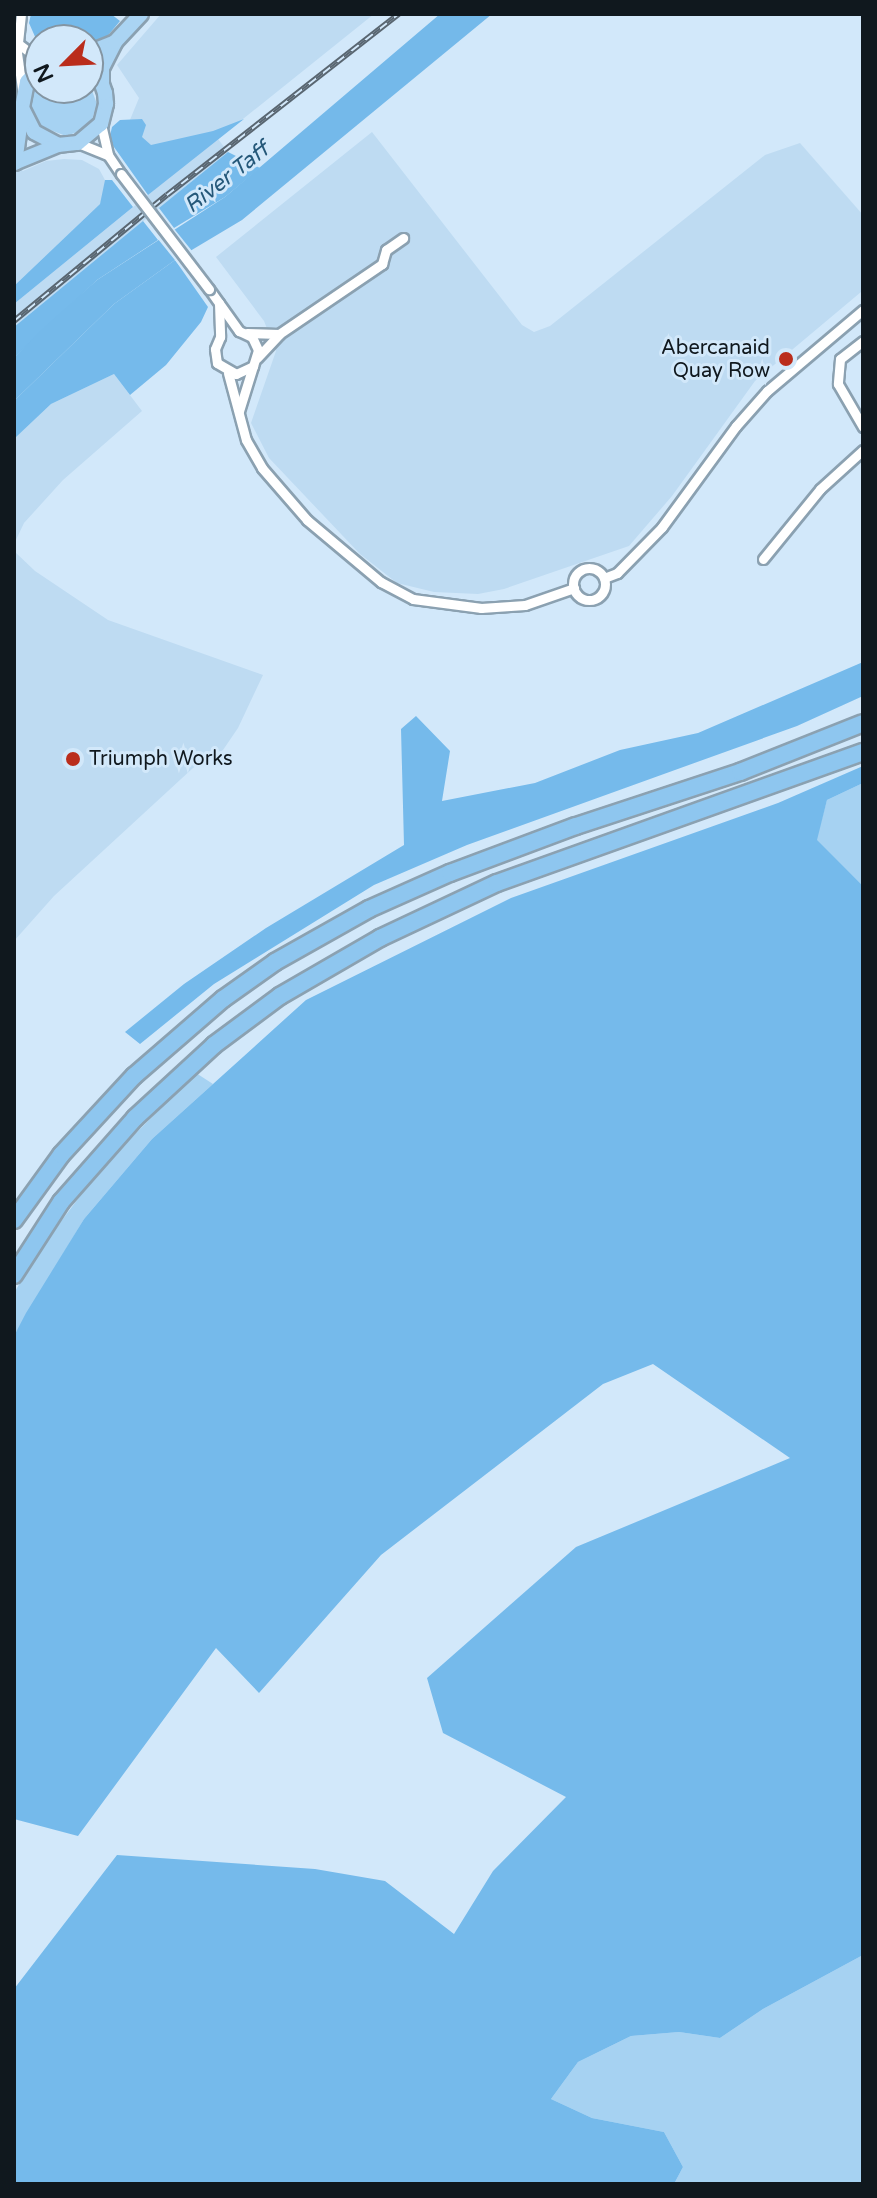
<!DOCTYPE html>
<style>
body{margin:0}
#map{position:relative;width:877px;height:2198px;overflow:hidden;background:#d2e8fa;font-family:"Varela Round",sans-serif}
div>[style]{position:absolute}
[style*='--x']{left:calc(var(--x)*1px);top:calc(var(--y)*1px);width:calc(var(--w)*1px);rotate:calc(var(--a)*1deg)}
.built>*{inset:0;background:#bedbf2}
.green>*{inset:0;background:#a6d2f2}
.forest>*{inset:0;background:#75baeb}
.water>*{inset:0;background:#74b9ea}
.pier>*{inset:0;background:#d2e8fa;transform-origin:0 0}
.roads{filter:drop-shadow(2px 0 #8ba1b1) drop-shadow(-2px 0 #8ba1b1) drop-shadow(0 2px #8ba1b1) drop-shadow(0 -2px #8ba1b1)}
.minor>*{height:9px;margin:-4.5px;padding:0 4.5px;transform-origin:4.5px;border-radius:4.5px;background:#fff}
.minor>.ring{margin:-4.5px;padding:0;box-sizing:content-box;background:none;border:9px solid #fff;border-radius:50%}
.primary>*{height:14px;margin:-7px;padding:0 7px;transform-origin:7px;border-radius:7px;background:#aad4f3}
.trunk>*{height:16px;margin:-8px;padding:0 8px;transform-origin:8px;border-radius:8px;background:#8ec6ef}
.rail>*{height:6px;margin-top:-3px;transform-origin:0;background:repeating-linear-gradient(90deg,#d2e8fa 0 9px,#596671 0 18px);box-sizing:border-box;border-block:2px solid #596671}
.bridges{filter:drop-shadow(2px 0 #8ba1b1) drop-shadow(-2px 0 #8ba1b1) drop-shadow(0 2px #8ba1b1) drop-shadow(0 -2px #8ba1b1)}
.minor-bridge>*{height:9px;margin:-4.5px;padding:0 4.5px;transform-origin:4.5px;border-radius:4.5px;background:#fff}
.dots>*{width:22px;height:22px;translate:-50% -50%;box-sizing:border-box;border:4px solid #d2e8fa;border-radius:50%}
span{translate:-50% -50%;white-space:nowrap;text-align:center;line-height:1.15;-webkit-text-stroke:6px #d2e8fa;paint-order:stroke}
.poi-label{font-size:20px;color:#10181e}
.right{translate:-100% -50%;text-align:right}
.left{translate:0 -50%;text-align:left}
.water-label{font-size:22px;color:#255879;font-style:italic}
.frame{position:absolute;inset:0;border:16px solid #10181e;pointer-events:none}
.north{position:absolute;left:24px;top:24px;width:80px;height:80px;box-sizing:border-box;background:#d2e8fa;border:2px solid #8495a2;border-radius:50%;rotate:246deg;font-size:22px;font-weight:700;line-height:32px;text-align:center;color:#10181e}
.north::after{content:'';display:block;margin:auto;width:28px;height:36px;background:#ba2d1c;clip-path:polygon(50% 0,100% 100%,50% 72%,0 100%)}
</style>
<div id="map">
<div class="built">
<div style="clip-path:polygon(161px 14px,374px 14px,218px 139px,228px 152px,14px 327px,14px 304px,154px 190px,120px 144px,139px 98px,117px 65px)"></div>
<div style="clip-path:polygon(372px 132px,522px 325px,534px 332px,550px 326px,765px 155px,800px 143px,863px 215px,861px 292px,755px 381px,672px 496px,629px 546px,504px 589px,478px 594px,434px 592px,397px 583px,360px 554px,269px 458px,251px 423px,276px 351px,264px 321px,216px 257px)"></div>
<div style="clip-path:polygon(64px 159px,82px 160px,99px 169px,105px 180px,105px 193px,100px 204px,14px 286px,14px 163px,23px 171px,46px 161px)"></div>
<div style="clip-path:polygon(114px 374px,142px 411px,63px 480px,24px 523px,14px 544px,14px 439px,51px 404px)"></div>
<div style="clip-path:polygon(14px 551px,35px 571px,108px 620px,263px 675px,238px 728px,223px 750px,193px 768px,54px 896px,14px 941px)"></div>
</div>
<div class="green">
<div style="clip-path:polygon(40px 80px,40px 88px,88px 88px,88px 80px,97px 104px,91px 123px,83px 130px,66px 136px,40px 126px,31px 107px,31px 97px)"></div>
<div style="clip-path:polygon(863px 783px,863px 886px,816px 840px,827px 800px)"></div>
<div style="clip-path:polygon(196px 1073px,213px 1084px,152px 1139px,84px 1219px,14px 1336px,14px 1293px,41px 1248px,102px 1167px)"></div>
<div style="clip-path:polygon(863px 1955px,863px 2184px,674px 2184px,683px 2167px,664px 2132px,592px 2118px,551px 2099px,578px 2062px,631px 2036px,679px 2032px,720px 2038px,763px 2009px)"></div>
</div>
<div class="forest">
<div style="clip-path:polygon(31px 14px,111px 14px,120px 21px,105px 39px,88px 45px,88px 40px,40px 40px,40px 48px,29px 23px)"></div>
<div style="clip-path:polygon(142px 119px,146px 125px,142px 137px,151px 145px,213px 131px,244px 119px,148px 195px,109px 140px,112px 127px,120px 120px)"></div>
<div style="clip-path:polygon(228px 152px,260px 168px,225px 197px,174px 228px,159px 208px)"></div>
<div style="clip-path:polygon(105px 180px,112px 180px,133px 207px,14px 304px,14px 286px,100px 204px)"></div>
<div style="clip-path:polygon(143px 221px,158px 240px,97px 280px,14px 358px,14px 327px)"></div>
<div style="clip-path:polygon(175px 260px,208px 307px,201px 322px,166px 365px,130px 395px,114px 374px,51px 404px,14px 439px,14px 401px,114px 304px)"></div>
<div style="clip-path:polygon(863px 662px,863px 696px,797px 726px,467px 845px,374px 885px,214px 984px,140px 1044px,125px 1032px,184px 984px,266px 928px,404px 845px,401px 729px,416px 716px,450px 751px,442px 801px,535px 783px,620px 750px,698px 733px)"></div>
<div style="clip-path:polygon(863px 766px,863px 783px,827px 800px,817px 840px,863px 886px,863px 1955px,763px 2009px,720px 2038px,679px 2032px,631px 2036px,578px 2062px,551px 2099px,592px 2118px,664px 2132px,683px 2167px,674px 2184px,14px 2184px,14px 1989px,117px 1855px,315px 1869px,385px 1881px,454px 1934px,493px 1871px,566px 1797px,443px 1733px,427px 1678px,576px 1547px,790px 1458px,653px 1364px,603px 1384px,381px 1555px,259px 1693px,216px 1648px,78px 1836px,14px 1819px,14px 1336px,26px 1313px,84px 1219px,152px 1139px,306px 1000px,511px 898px,778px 803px)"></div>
</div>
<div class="water">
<div style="clip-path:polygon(440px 14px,492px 14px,242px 220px,175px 260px,114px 304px,14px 401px,14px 358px,41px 330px,97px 280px,225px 197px)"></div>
</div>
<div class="pier">
<div style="left:171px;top:225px;width:38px;height:19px;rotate:51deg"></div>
</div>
<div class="roads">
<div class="minor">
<div style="--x:21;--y:14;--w:39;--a:96"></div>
<div style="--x:17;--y:53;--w:37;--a:82"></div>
<div style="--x:20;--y:45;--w:25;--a:37"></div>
<div style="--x:101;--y:124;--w:32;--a:77"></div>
<div style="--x:108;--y:155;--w:23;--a:56"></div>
<div style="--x:78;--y:143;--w:32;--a:22"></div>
<div style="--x:209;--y:289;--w:52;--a:54.5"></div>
<div style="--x:239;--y:331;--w:14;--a:25"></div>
<div style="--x:252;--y:337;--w:14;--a:65"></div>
<div style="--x:258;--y:350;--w:64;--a:107.3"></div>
<div style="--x:219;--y:303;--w:34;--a:88"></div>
<div style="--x:220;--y:337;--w:13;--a:113"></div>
<div style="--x:215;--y:349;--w:14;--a:82"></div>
<div style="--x:217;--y:363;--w:22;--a:30"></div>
<div style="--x:236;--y:374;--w:19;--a:-25"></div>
<div style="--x:247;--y:333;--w:32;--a:2"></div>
<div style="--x:863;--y:341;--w:29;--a:142"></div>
<div style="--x:840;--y:359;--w:25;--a:95"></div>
<div style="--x:838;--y:384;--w:50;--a:59.8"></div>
<div style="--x:257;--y:358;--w:33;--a:-47"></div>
<div style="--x:279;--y:334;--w:125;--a:-34.2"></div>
<div style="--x:382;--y:264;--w:15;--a:-74"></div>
<div style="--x:386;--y:250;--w:21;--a:-35"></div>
<div style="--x:228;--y:373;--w:69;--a:75"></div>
<div style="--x:246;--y:440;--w:32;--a:60"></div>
<div style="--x:262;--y:468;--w:69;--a:49.1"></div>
<div style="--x:307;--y:520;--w:97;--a:40"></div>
<div style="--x:381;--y:582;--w:36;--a:28"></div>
<div style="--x:413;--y:599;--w:69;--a:7.5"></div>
<div style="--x:481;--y:608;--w:44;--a:-3.9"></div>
<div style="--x:525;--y:605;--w:52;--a:-19.1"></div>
<div style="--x:763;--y:559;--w:90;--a:-50.8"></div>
<div style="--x:820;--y:489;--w:58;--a:-42.2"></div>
<div class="ring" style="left:573px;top:568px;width:23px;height:23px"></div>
<div style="--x:604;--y:578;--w:14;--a:-21"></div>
<div style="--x:617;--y:573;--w:64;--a:-45.6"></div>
<div style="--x:662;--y:527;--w:125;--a:-53.8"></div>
<div style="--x:736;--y:426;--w:47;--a:-48.5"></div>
<div style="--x:767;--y:391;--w:126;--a:-40.2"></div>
</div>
<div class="primary">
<div style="--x:88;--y:53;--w:29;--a:-22"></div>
<div style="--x:40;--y:68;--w:19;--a:133"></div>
<div style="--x:27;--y:82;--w:26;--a:101"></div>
<div style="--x:22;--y:108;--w:27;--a:63"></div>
<div style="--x:34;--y:132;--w:27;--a:28"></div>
<div style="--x:58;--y:145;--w:20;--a:-6"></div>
<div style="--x:78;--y:143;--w:30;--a:-40"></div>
<div style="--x:101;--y:124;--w:21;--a:-76"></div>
<div style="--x:106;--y:104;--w:11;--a:-95"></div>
<div style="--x:105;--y:93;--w:18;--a:-109"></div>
<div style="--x:99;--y:76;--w:14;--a:-144"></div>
<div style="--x:102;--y:82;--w:14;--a:-90"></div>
<div style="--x:102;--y:68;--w:29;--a:-63"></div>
<div style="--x:115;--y:42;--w:38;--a:-47"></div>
<div style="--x:14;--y:163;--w:48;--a:-22.2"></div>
<div style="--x:15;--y:163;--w:51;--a:-82.2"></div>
</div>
<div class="trunk">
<div style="--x:14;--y:1220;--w:80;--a:-54.1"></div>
<div style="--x:61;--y:1155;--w:108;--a:-47.3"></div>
<div style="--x:134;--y:1076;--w:118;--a:-40.9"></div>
<div style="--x:223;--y:999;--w:64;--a:-35.4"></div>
<div style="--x:275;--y:962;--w:108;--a:-29.4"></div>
<div style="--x:369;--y:909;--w:89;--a:-24"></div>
<div style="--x:450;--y:873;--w:134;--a:-20.5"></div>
<div style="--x:576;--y:826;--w:173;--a:-18.2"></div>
<div style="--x:740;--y:772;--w:132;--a:-21.7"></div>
<div style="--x:14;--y:1275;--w:87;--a:-57.2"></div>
<div style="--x:61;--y:1202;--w:112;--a:-48.6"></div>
<div style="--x:135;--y:1118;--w:108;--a:-42.7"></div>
<div style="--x:214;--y:1045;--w:82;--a:-36.6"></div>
<div style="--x:280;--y:996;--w:116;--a:-30.1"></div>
<div style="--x:380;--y:938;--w:129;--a:-25.2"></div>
<div style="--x:497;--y:883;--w:389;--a:-19.7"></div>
</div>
</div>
<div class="rail">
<div style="--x:14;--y:321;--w:198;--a:-39.5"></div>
<div style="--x:167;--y:195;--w:294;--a:-38"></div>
</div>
<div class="bridges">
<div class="minor-bridge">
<div style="--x:121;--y:174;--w:145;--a:52.6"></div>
</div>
</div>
<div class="dots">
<div style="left:786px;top:359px;background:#ba2d1c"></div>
<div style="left:73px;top:759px;background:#ba2d1c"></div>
</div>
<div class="poi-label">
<span class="right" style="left:770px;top:360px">Abercanaid<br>Quay Row</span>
<span class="left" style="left:89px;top:759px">Triumph Works</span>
</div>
<div class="water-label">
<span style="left:227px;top:178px;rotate:-38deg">River Taff</span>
</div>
<div class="frame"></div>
<div class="north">N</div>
</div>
